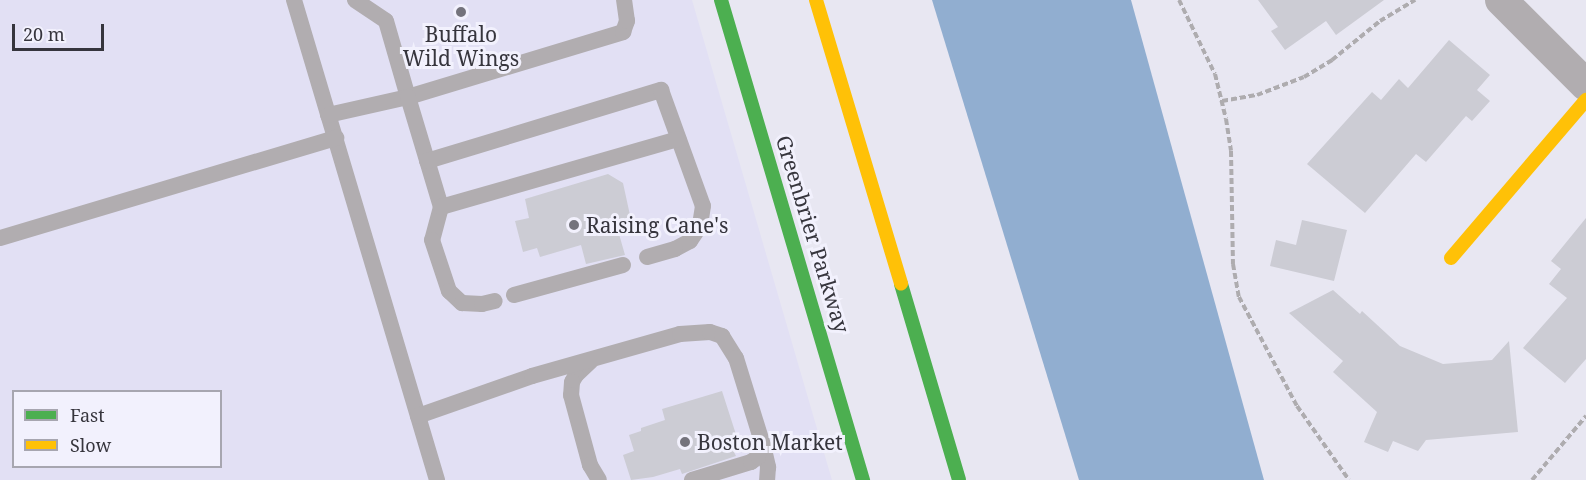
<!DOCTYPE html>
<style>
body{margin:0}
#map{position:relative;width:1586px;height:480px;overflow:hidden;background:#e8e7f2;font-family:"Noto Serif",serif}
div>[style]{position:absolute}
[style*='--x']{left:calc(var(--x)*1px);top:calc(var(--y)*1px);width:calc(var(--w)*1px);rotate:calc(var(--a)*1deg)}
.built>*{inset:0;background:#e2e0f4}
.water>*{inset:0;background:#91aed0}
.building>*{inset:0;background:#ccccd4}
.path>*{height:4px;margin-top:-2px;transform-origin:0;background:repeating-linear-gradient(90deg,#aeacaf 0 6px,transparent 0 9px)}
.lane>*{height:16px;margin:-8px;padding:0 8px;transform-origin:8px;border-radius:8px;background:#b1adb0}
.street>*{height:32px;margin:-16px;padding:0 16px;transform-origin:16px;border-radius:16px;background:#b1adb0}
.fast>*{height:14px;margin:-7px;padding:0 7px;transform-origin:7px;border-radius:7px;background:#4caf50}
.slow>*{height:14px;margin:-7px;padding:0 7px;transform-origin:7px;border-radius:7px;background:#ffc107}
.dots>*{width:16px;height:16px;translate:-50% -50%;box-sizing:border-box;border:3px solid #f2f1fd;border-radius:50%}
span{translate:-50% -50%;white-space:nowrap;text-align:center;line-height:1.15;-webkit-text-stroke:6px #f2f1fd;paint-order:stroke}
.poi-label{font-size:21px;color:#36353d}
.left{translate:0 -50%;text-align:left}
.street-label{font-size:21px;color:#36353d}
.legend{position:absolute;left:12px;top:390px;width:210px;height:78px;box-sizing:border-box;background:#f2f1fd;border:2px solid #a7a6b0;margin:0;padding:8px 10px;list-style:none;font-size:18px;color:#36353d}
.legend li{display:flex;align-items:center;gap:12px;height:30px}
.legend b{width:30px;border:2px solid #a7a6b0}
.scale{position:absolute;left:12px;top:24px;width:92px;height:27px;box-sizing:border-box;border:3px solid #36353d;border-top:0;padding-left:8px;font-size:18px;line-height:21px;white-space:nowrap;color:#36353d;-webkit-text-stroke:4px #f2f1fd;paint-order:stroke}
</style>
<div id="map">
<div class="built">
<div style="clip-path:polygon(evenodd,0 0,692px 0,832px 480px,0 480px,0 0,14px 392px,220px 392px,220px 466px,14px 466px,14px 392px)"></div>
</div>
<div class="water">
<div style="clip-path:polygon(932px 0,1131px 0,1264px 480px,1079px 480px)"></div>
</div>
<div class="building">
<div style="clip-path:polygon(1258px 0,1384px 0,1336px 35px,1326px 21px,1285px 50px,1271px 31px,1278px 27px)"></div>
<div style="clip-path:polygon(1449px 40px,1490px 75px,1477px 90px,1490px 101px,1472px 121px,1466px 116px,1426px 162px,1416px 154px,1365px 213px,1307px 164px,1372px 92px,1381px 100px,1399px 79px,1408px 88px)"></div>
<div style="clip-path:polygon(608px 174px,623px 183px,633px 229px,619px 234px,625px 255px,586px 264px,581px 245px,540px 257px,537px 248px,523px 252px,515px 221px,529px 218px,525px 199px)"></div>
<div style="clip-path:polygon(1586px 218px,1586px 359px,1565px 383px,1523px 348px,1567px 298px,1549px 284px,1561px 269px,1551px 261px)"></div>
<div style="clip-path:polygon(1302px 220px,1347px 230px,1334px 281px,1270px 266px,1276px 240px,1296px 245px)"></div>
<div style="clip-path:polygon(1333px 290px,1360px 314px,1362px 311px,1400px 346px,1443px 364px,1492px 360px,1509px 341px,1518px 432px,1426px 440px,1418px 451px,1393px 441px,1388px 452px,1364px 442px,1377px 412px,1333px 372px,1343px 361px,1289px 313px)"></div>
<div style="clip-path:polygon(722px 391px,741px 450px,734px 452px,736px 456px,682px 474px,680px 469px,653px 477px,631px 480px,623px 455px,634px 451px,629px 435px,641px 431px,641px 428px,665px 420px,662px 409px)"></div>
</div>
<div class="path">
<div style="--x:1179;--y:0;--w:82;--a:64.1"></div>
<div style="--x:1215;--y:74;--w:46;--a:76.3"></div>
<div style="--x:1226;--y:119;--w:32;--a:81"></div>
<div style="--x:1231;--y:151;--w:113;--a:89"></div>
<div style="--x:1233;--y:264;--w:34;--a:80"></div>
<div style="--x:1239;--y:297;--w:123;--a:62"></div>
<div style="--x:1297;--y:406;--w:90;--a:54.9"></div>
<div style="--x:1222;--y:101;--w:36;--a:-10"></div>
<div style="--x:1257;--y:95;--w:50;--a:-21"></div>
<div style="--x:1304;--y:77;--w:33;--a:-31"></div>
<div style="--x:1332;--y:60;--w:62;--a:-39.1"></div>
<div style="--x:1380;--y:21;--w:41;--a:-31"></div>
<div style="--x:1532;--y:480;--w:84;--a:-49.8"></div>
</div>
<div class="lane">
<div style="--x:294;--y:0;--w:501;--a:73.41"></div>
<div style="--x:355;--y:0;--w:37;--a:34"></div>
<div style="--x:386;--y:21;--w:79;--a:73.9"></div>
<div style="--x:408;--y:97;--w:225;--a:-16.8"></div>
<div style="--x:623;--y:32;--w:12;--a:-70"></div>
<div style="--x:627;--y:21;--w:21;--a:-98"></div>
<div style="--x:328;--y:115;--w:82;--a:-12.7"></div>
<div style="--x:408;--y:97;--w:115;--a:73.3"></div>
<div style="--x:441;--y:207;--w:34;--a:105"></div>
<div style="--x:432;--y:240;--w:54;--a:71.6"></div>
<div style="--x:449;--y:291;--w:18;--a:43"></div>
<div style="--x:462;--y:303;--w:20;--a:3"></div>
<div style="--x:482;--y:304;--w:13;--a:-13"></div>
<div style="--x:427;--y:161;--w:245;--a:-16.9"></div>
<div style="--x:661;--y:90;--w:123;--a:70.1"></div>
<div style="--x:703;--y:206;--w:20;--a:99"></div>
<div style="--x:700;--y:226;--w:18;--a:124"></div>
<div style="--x:690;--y:241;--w:17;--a:152"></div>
<div style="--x:675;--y:249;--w:29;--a:164"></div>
<div style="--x:441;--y:207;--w:247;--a:-16"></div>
<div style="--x:0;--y:238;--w:351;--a:-16.6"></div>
<div style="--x:514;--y:295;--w:113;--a:-15.4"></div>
<div style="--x:591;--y:361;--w:21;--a:137"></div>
<div style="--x:576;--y:375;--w:8;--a:120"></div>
<div style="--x:572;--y:382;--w:13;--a:94"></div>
<div style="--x:571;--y:395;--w:73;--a:74.8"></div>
<div style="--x:590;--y:465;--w:17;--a:59"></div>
<div style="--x:418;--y:416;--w:121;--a:-19.3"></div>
<div style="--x:532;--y:376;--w:154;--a:-15.8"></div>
<div style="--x:680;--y:334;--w:30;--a:-4"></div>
<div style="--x:710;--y:332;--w:13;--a:18"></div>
<div style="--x:722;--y:336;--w:26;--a:58"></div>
<div style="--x:736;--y:358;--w:91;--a:72.8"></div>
<div style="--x:763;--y:445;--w:23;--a:77"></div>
<div style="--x:768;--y:467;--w:13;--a:94"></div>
<div style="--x:692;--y:480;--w:62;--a:-17"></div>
<div style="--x:751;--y:462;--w:9;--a:-36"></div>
<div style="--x:758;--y:457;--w:19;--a:-87"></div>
</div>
<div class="street">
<div style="--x:1501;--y:0;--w:120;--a:45"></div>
</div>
<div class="fast">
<div style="--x:721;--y:0;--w:501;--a:73.52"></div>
<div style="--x:901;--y:284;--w:204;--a:73.5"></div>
</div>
<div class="slow">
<div style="--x:816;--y:0;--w:296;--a:73.3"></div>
<div style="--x:1451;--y:258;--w:208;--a:-49.5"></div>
</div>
<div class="dots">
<div style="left:461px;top:12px;background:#74737c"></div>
<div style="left:574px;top:225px;background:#74737c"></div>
<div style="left:685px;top:442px;background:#74737c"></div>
</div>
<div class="poi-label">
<span style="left:461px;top:46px">Buffalo<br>Wild Wings</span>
<span class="left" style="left:586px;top:225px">Raising Cane's</span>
<span class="left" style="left:697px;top:442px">Boston Market</span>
</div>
<div class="street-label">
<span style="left:813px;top:234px;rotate:73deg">Greenbrier Parkway</span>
</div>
<ul class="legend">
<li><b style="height:8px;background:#4caf50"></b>Fast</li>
<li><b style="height:8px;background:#ffc107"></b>Slow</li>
</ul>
<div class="scale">20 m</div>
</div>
